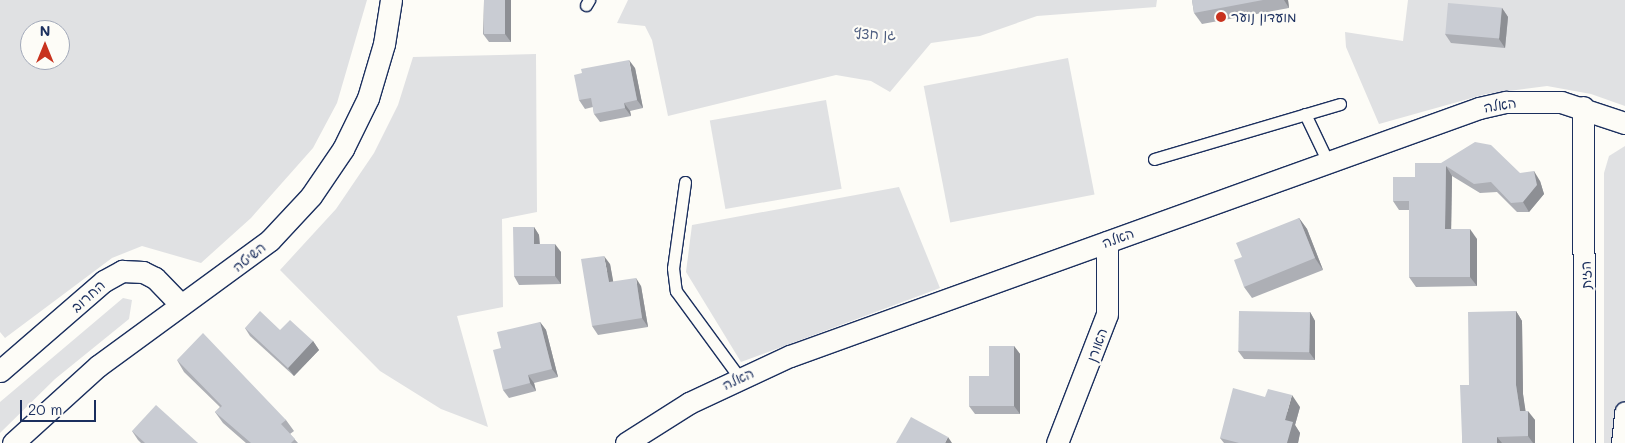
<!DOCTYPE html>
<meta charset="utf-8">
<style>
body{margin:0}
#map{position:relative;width:1625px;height:443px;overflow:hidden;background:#fdfcf7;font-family:Mali,"Playpen Sans Hebrew",sans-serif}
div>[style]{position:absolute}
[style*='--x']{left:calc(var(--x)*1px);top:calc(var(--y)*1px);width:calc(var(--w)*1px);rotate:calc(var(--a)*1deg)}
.green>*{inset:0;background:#e0e1e3;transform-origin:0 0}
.roads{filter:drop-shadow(1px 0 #1b2f5e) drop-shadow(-1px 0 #1b2f5e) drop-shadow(0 1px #1b2f5e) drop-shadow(0 -1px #1b2f5e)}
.service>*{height:11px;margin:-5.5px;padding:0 5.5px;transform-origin:5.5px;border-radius:5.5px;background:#fdfcf7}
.minor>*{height:21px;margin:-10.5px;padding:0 10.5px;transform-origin:10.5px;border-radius:10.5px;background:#fdfcf7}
.wall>*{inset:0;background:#adafb5}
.shaded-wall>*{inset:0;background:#8d8f94}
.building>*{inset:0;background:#c9ccd3;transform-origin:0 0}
.dots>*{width:14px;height:14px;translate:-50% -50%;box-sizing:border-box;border:2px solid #fdfcf7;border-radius:50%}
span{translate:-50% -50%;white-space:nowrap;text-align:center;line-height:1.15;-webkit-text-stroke:4.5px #fdfcf7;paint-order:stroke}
.poi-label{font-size:14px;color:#1b2f5e}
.left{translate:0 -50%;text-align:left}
.park-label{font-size:14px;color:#4c5c7f}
.street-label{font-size:14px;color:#1b2f5e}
.north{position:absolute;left:20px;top:20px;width:50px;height:50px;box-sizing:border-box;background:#fdfcf7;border:1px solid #a3aaba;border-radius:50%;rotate:0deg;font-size:14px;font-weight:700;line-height:20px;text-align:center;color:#1b2f5e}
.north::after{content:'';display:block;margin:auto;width:18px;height:22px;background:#c8321e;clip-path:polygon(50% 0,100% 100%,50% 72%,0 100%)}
.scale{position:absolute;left:20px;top:400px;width:76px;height:22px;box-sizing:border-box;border:2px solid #1b2f5e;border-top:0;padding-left:6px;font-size:15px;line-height:18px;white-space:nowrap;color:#1b2f5e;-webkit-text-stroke:4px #fdfcf7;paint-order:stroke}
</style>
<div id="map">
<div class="green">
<div style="clip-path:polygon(evenodd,0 0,367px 0,337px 103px,313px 148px,251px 218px,201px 263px,142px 246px,112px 258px,5px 338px,0 332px,0 0,30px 30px,60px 30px,60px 60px,30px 60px,30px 30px)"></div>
<div style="clip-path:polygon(628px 0,1157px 0,1156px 7px,1037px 16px,980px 36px,931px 43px,890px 92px,871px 81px,836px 75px,668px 116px,652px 40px,645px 26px,617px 23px)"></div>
<div style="clip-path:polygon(1408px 0,1625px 0,1625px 106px,1591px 94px,1547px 86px,1486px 94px,1379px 124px,1346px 47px,1345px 32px,1403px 41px)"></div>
<div style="clip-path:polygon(536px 54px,537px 212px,502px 219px,503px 307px,457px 316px,488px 427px,441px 409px,380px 371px,280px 270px,336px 209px,374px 153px,398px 105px,413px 57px)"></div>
<div style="left:1068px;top:58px;width:139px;height:147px;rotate:79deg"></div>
<div style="left:826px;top:100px;width:90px;height:118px;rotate:80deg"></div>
<div style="clip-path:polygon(1625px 146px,1625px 443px,1604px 443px,1604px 173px,1609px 156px)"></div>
<div style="clip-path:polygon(899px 187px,940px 288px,741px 362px,686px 272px,692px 225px)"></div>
<div style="clip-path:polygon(123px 298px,132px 300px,129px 319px,55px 379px,0 433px,0 402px)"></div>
</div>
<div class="roads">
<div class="service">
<div style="--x:586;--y:5;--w:6;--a:-59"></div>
<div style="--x:1305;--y:114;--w:53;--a:64.4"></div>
<div style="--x:1154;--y:159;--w:194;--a:-16.5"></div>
<div style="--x:685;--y:182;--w:87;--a:97.9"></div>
<div style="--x:673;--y:268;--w:23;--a:83"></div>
<div style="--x:676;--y:291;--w:107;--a:53.8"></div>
</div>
<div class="minor">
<div style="--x:1583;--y:107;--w:336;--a:89.8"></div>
<div style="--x:0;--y:371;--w:138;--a:-40.9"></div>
<div style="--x:104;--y:281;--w:21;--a:-29"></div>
<div style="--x:122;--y:271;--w:21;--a:3"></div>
<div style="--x:143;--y:272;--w:13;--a:27"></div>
<div style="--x:155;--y:278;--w:37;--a:46"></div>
<div style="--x:13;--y:443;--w:115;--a:-42.2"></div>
<div style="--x:98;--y:366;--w:213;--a:-36.2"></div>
<div style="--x:270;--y:240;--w:60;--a:-47"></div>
<div style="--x:311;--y:196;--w:57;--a:-55.8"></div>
<div style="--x:343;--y:149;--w:57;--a:-63.9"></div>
<div style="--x:368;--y:98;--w:56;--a:-73.5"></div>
<div style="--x:384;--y:44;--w:45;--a:-81"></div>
<div style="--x:626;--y:443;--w:75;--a:-32.4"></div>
<div style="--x:689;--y:403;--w:111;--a:-25"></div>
<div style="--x:790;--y:356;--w:732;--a:-19.8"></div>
<div style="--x:1479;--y:108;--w:28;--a:-13"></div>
<div style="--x:1506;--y:102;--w:55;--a:0"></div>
<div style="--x:1561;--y:102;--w:67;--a:18.2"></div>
<div style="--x:1057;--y:443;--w:138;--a:-68.8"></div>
<div style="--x:1107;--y:314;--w:72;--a:-90"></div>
<div style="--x:1622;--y:443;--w:31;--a:-84"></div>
</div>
</div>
<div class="wall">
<div style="clip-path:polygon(484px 0,511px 0,511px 42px,489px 42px,483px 34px)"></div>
<div style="clip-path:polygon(1192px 0,1288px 0,1289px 8px,1202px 24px,1194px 13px)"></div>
<div style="clip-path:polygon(1502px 8px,1508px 17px,1505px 48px,1451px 43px,1445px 34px)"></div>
<div style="clip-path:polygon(635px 68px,643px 108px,630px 111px,631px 116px,600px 122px,594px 114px,593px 107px,585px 109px,579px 100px)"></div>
<div style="clip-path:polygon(1415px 163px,1520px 173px,1540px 181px,1544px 194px,1529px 212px,1517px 212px,1497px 192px,1480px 193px,1452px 176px,1451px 229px,1477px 239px,1477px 286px,1416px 287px,1409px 277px,1409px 210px,1399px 210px,1393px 201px,1415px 177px)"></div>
<div style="clip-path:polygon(1299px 218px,1307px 229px,1323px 270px,1252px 298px,1244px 287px,1242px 257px)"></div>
<div style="clip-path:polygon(534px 227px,539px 235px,540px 244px,561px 252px,561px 284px,519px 285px,514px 276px)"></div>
<div style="clip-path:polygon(610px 264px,613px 282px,641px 286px,648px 327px,598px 335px,592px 326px)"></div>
<div style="clip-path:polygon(1516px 311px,1522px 321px,1523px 394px,1525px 411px,1535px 420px,1535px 443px,1462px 443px,1469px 385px)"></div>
<div style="clip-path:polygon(1310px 312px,1315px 321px,1315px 360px,1244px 359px,1238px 351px)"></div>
<div style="clip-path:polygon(540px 322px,546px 330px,558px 377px,534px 383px,536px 391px,509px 398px,503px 390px,501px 348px)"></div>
<div style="clip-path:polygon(245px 328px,280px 330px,313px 341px,319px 350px,294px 376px,250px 336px)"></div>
<div style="clip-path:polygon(1014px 346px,1020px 354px,1020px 414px,975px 414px,969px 406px)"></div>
<div style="clip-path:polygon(177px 360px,286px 420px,294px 431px,290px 434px,298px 443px,246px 443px,223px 423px,215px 412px,220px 407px,184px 372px)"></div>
<div style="clip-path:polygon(1300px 407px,1295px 425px,1300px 433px,1298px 443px,1224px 443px,1220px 438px)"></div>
<div style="clip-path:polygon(132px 431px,198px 443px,141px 443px,138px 440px)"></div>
</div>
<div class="shaded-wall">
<div style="clip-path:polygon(505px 0,511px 0,511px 42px,505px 34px)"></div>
<div style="clip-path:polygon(1284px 0,1288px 0,1289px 8px)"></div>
<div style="clip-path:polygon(1502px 8px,1508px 17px,1505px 48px,1499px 39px)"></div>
<div style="clip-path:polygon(629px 60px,635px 68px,643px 108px,637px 100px)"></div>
<div style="clip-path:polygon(624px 103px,630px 111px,631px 116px,625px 108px)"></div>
<div style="clip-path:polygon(1446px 166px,1452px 176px,1451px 239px,1445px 229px)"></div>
<div style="clip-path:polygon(1534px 171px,1540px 181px,1544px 194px,1529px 212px,1523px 202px)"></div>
<div style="clip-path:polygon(1299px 218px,1307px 229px,1323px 270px,1315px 258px)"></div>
<div style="clip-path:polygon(534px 227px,539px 235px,540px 253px,534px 244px)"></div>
<div style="clip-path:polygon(1470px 229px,1477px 239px,1477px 286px,1470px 277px)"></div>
<div style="clip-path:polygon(555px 244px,561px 252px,561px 284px,555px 276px)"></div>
<div style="clip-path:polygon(604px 256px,610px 264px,615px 291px,609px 282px)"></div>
<div style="clip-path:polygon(636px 278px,641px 286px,648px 327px,642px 318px)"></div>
<div style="clip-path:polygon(1516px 311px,1522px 321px,1523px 394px,1527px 420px,1520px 411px,1516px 385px)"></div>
<div style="clip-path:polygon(1310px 312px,1315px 321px,1315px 360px,1309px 352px)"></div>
<div style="clip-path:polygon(540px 322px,546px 330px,558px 377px,552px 369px)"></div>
<div style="clip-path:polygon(313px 341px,319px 350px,294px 376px,288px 368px)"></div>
<div style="clip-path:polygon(1014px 346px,1020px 354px,1020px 414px,1014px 406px)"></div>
<div style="clip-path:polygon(528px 375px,534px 383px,536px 391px,530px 383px)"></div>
<div style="clip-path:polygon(1292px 395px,1300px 407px,1295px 425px,1300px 433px,1298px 443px,1287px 443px,1285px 420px)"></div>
<div style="clip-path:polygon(1528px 411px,1535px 420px,1535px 443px,1533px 443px,1528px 436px)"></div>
<div style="clip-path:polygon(948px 437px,952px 443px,945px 443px)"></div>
<div style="clip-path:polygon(1497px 437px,1502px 443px,1497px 443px)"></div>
</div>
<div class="building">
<div style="left:484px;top:0;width:21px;height:34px"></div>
<div style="clip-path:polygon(1192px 0,1263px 0,1194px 13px)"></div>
<div style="left:1448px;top:3px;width:54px;height:31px;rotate:5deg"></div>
<div style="clip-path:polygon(629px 60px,637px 100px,624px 103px,625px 108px,594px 114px,591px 98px,579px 100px,574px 75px,582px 73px,581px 69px)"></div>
<div style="clip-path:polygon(1475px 142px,1491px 145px,1520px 173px,1534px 171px,1537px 185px,1523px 202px,1511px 203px,1491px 182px,1474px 184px,1446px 166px,1445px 229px,1470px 229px,1470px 277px,1409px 277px,1409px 201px,1393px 201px,1393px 177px,1415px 177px,1415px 163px,1441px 163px)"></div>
<div style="clip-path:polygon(1299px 218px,1315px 258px,1244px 287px,1234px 260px,1242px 257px,1236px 243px)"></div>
<div style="clip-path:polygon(513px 227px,534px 227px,534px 244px,555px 244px,555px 276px,514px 276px)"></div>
<div style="clip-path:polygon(604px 256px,609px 282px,636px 278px,642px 318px,592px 326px,581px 259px)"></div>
<div style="clip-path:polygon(260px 311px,280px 330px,290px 320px,313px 341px,288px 368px,245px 328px)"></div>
<div style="left:1239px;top:311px;width:71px;height:40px;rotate:1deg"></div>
<div style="clip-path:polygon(1516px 311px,1516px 385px,1520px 411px,1528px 411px,1528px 436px,1497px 437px,1497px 443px,1462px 443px,1462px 437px,1460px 385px,1469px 385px,1468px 312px)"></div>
<div style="clip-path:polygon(540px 322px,552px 369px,528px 375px,530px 383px,503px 390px,493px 350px,501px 348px,497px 332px)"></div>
<div style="clip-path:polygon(203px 333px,286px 420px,281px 424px,295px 439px,291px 443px,251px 443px,215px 412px,222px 406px,177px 360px)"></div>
<div style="clip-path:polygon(989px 346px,1014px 346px,1014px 406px,969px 406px,969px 376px,989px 376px)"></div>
<div style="clip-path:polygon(1233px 388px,1265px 397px,1268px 389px,1292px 395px,1285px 420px,1293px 422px,1287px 443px,1239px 443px,1220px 438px)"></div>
<div style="clip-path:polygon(156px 405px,198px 443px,145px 443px,132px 431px)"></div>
<div style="clip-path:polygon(911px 417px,948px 437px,945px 443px,896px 443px)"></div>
</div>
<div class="dots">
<div style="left:1221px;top:17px;background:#c8321e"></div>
</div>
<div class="poi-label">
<span class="left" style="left:1231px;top:17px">מועדון נוער</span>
</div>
<div class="park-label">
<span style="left:875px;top:34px">גן חצץ</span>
</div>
<div class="street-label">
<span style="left:1500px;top:105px;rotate:-9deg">האלה</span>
<span style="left:1118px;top:238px;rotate:-20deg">האלה</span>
<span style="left:249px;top:257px;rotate:-39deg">השיטה</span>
<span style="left:1586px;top:275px;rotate:-91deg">הזית</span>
<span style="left:88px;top:296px;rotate:-42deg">החרוב</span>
<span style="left:1097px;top:345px;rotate:-70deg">האורן</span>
<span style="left:738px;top:379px;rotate:-25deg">האלה</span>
</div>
<div class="north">N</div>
<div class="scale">20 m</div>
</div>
